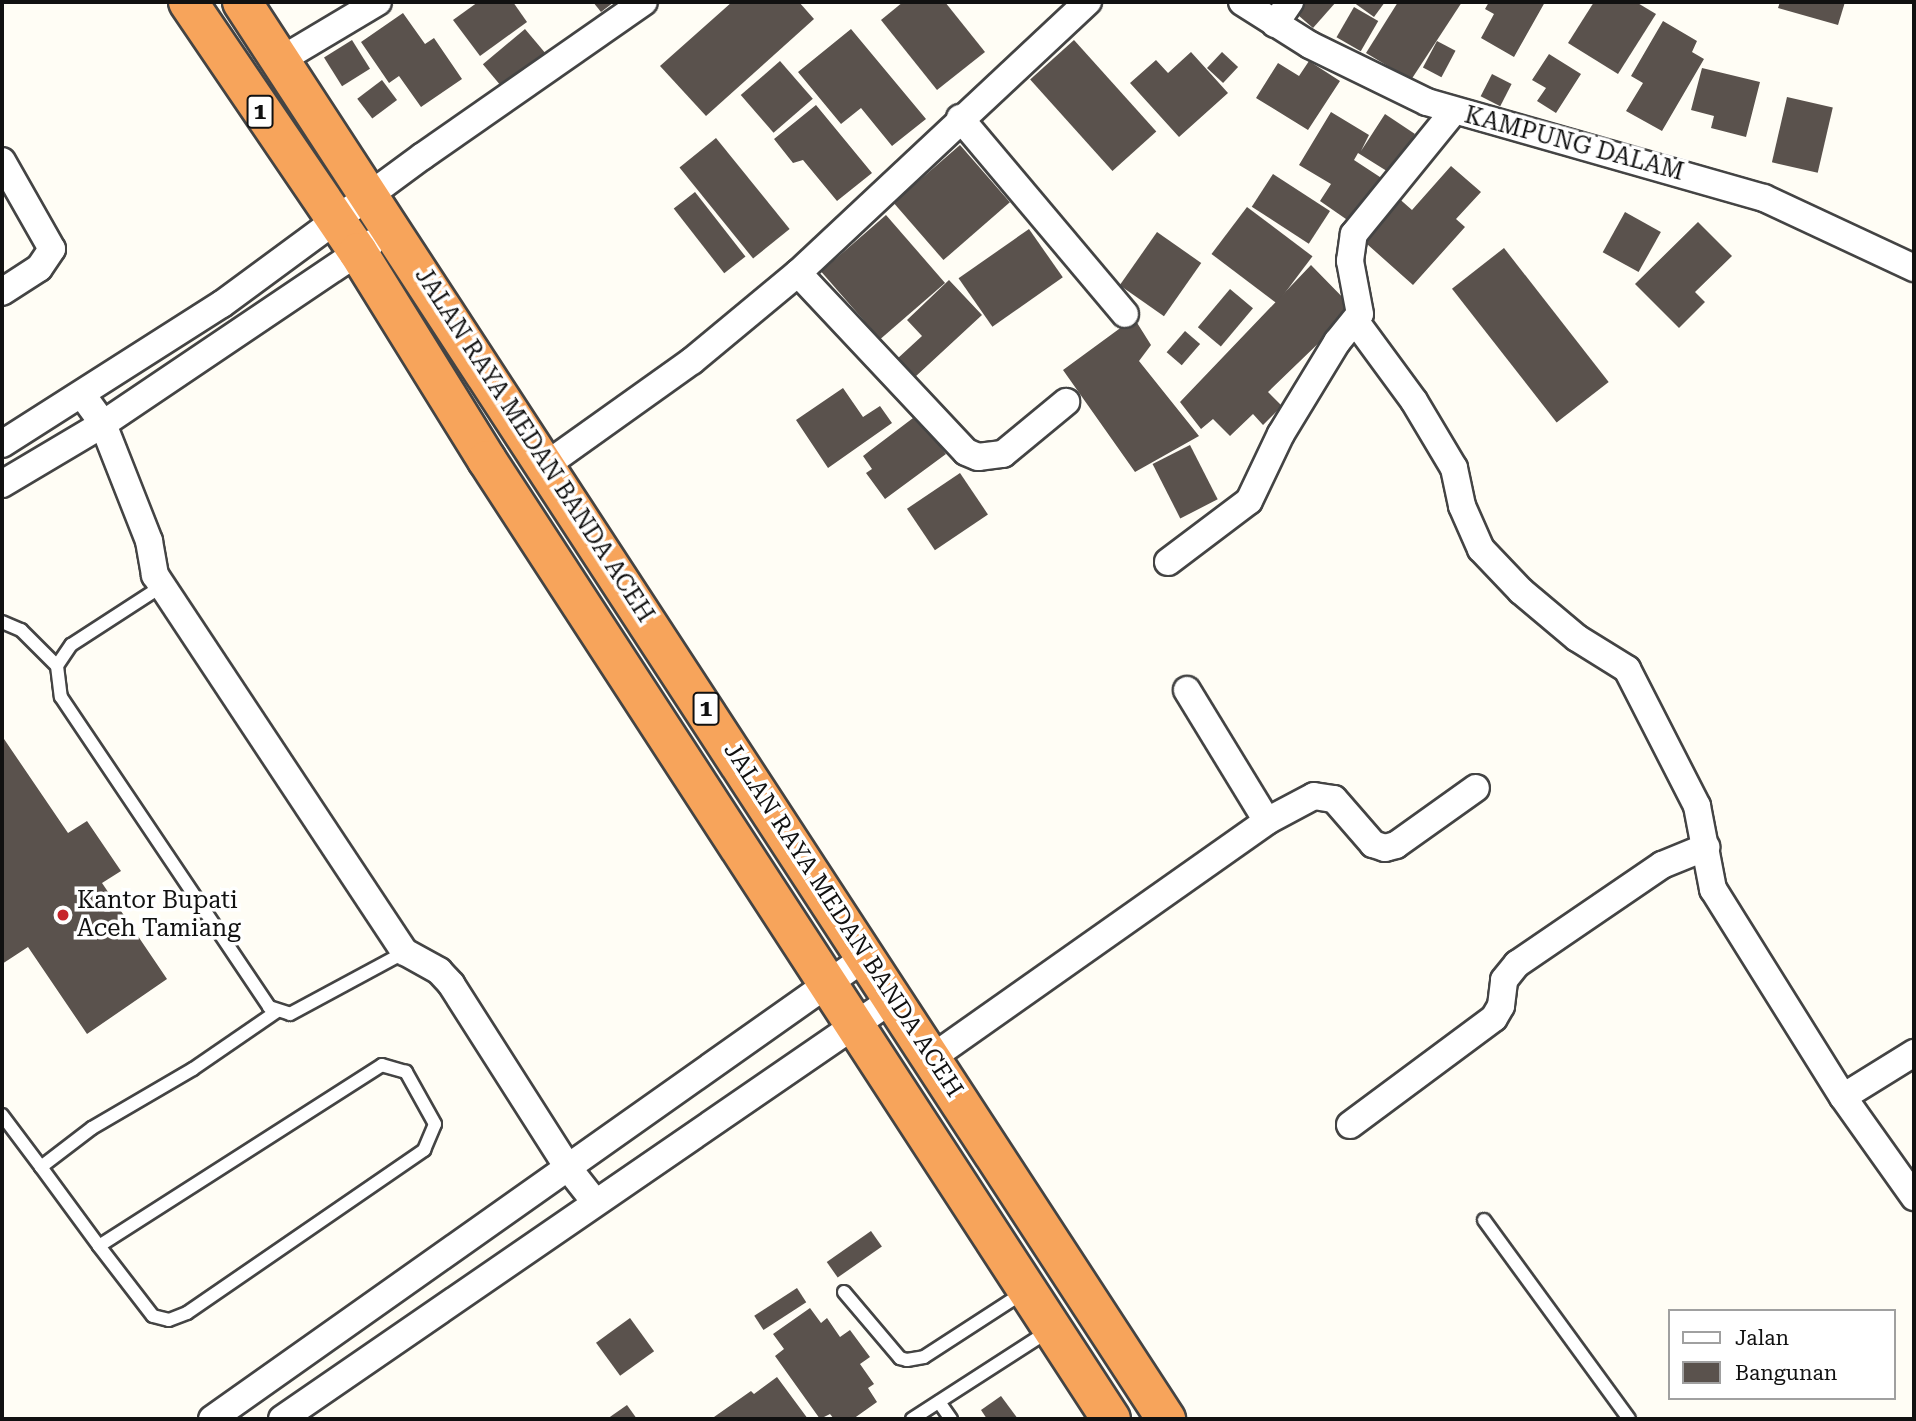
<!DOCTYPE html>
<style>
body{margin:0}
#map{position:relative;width:1916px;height:1421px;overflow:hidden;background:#fffdf5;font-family:"Roboto Serif",serif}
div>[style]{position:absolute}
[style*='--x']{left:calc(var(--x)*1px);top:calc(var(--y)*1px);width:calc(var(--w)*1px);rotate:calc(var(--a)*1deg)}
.building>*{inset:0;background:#5a524d;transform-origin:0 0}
.roads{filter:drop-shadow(2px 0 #444) drop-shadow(-2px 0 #444) drop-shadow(0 2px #444) drop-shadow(0 -2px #444)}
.lane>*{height:12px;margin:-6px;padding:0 6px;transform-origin:6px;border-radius:6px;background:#fff}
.street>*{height:26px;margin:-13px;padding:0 13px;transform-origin:13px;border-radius:13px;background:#fff}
.highway>*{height:38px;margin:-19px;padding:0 19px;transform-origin:19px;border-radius:19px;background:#f7a45b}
.dots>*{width:19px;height:19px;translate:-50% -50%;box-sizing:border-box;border:4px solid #fff;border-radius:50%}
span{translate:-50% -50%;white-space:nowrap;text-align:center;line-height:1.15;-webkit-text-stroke:7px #fff;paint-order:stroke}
.shield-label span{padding:2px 5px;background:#fff;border:2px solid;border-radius:5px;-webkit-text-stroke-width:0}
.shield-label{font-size:23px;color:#111;font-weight:700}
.street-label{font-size:24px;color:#111}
.poi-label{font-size:24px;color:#111}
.left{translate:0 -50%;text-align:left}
.frame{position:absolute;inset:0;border:4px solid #111;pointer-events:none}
.legend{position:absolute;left:1668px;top:1309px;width:228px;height:91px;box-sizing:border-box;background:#fff;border:2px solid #a0a0a0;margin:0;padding:9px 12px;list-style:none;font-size:21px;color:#111}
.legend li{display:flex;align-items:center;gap:14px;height:35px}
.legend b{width:35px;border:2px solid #a0a0a0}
</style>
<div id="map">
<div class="building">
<div style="clip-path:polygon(478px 2px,513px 2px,527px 22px,480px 56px,453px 20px)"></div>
<div style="clip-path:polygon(593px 2px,614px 2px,601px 12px)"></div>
<div style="clip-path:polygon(732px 2px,799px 2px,814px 19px,706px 116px,660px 66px)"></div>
<div style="clip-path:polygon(903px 2px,945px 2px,985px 52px,937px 90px,881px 20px)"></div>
<div style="clip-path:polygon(1297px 2px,1336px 2px,1313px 28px,1291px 9px)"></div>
<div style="clip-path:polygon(1353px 2px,1385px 2px,1374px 17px)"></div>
<div style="clip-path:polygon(1398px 2px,1462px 2px,1411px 80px,1366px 53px)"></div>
<div style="clip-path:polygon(1489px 2px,1545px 2px,1514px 57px,1481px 38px,1494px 14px,1485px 9px)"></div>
<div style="clip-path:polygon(1594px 2px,1636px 2px,1656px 14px,1618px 74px,1568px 43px)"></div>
<div style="clip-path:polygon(1780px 2px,1845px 2px,1838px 25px,1778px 8px)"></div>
<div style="left:1354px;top:7px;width:28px;height:35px;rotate:30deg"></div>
<div style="clip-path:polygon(403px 13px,425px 44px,434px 38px,462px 79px,421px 107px,399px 76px,389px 83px,361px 42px)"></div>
<div style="clip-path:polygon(1663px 21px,1697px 41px,1692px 52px,1704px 59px,1662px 131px,1626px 111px,1643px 83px,1631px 76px)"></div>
<div style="left:525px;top:29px;width:38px;height:55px;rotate:50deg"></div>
<div style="clip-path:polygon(851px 29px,926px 119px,892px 146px,861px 108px,841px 124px,798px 72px)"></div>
<div style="left:352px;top:40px;width:34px;height:33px;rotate:58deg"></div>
<div style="left:1074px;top:40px;width:123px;height:59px;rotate:48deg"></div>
<div style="left:1437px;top:41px;width:21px;height:30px;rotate:28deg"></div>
<div style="clip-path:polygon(1191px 52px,1228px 93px,1179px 137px,1130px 83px,1156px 60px,1168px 73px)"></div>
<div style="left:1222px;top:52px;width:22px;height:22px;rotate:43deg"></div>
<div style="clip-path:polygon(1549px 54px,1581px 74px,1556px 113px,1537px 101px,1546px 88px,1532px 80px)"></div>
<div style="left:780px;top:61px;width:50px;height:52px;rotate:49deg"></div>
<div style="clip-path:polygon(1309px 61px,1340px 81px,1308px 130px,1256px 98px,1278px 63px,1299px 76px)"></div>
<div style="clip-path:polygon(1702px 68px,1760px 82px,1746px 137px,1711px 128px,1714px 116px,1691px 110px)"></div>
<div style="left:1492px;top:74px;width:22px;height:25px;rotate:27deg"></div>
<div style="left:382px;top:80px;width:25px;height:31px;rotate:53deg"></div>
<div style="left:1787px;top:97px;width:47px;height:67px;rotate:13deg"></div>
<div style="clip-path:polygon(816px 105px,872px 173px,837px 201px,803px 160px,793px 163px,774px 139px)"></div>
<div style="clip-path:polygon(1331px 112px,1369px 135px,1361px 151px,1385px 114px,1415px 134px,1390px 173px,1358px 153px,1354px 160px,1386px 181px,1356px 226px,1320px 201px,1331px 184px,1299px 165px)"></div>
<div style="left:716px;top:138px;width:117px;height:47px;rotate:51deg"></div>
<div style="left:960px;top:145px;width:76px;height:88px;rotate:49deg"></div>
<div style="clip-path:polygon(1451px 166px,1481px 192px,1456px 219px,1465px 227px,1413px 285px,1358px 236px,1395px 195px,1412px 210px)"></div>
<div style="left:1273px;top:174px;width:68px;height:39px;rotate:33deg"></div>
<div style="left:695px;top:192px;width:82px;height:27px;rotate:52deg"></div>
<div style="left:1247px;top:207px;width:82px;height:59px;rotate:37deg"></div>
<div style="left:1625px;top:212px;width:41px;height:46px;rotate:29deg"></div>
<div style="left:886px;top:215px;width:90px;height:86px;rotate:49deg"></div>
<div style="clip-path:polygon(1698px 222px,1732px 256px,1695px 292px,1705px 302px,1679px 328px,1635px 284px)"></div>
<div style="left:1029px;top:229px;width:59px;height:86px;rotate:55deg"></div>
<div style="left:1157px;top:232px;width:54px;height:65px;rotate:35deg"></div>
<div style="left:1504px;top:248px;width:170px;height:66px;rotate:52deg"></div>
<div style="clip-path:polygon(1311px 265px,1354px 309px,1268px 392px,1282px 406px,1263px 425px,1253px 414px,1230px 436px,1213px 419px,1201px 429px,1180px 402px)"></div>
<div style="clip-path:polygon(949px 280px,982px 315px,915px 377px,897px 359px,922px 336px,907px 320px)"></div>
<div style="left:1230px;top:289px;width:30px;height:50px;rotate:40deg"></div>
<div style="clip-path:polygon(1134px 318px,1151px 345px,1139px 361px,1199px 436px,1135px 472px,1063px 370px)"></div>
<div style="left:1185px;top:331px;width:20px;height:28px;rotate:41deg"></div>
<div style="clip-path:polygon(843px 388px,863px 417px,880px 406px,892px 423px,828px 468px,796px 420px)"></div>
<div style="clip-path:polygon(917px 415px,946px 454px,885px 499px,866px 473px,872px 469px,863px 456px)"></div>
<div style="left:1190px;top:445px;width:61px;height:42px;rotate:63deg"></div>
<div style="left:960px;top:473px;width:50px;height:64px;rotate:56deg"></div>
<div style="clip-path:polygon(2px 736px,68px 833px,87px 821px,121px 871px,102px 883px,167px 979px,87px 1034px,28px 947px,2px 964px)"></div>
<div style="left:871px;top:1231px;width:19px;height:54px;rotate:55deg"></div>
<div style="left:797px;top:1288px;width:17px;height:51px;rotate:57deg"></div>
<div style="clip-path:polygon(810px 1308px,821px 1323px,827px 1318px,840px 1337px,850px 1330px,870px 1357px,860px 1364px,874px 1384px,868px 1388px,877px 1402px,853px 1419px,834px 1419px,830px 1414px,820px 1419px,775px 1356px,784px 1349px,773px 1334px)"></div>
<div style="left:630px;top:1318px;width:41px;height:42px;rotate:54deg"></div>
<div style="clip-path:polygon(777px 1377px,808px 1419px,714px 1417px,751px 1391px,754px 1394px)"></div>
<div style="clip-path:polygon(1001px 1396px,1018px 1419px,987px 1419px,981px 1410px)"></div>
<div style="clip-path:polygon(627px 1405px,637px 1419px,607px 1419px)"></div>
</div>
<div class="roads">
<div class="lane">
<div style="--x:162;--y:586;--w:108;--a:147"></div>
<div style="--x:71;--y:645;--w:25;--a:124"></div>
<div style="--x:57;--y:666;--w:31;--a:83"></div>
<div style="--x:61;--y:697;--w:373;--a:56.1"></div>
<div style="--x:269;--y:1007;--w:22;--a:18"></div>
<div style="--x:290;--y:1014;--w:131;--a:-28.3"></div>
<div style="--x:2;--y:622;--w:21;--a:23"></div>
<div style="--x:21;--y:630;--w:51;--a:45"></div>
<div style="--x:2;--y:1115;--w:65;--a:53.1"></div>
<div style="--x:41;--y:1167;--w:64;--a:-37.4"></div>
<div style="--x:92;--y:1128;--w:117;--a:-30.3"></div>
<div style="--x:193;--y:1069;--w:101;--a:-34.5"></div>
<div style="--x:41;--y:1167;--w:98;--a:53.7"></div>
<div style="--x:99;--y:1246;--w:88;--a:52.4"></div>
<div style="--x:153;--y:1316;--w:16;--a:14"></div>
<div style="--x:169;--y:1320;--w:19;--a:-21"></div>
<div style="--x:187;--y:1313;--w:288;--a:-34.5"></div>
<div style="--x:424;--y:1150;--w:28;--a:-67"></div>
<div style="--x:435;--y:1124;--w:60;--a:-119.1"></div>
<div style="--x:406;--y:1072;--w:25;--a:-164"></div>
<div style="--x:382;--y:1065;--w:336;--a:147.4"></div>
<div style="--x:1484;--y:1220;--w:246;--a:53.9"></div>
<div style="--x:844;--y:1292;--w:87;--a:49.7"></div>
<div style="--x:900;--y:1358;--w:7;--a:16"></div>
<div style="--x:907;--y:1360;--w:17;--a:-10"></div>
<div style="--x:924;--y:1357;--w:119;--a:-33"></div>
<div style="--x:939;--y:1402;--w:21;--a:55"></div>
<div style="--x:912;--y:1419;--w:164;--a:-32.8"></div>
</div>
<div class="street">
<div style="--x:1242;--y:2;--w:80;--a:32.3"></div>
<div style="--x:1310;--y:45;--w:130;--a:26"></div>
<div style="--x:1427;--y:102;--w:350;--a:15.9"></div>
<div style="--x:1764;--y:198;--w:166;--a:25"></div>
<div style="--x:1275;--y:24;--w:27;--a:-56"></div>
<div style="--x:279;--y:61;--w:115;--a:-30.8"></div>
<div style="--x:960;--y:118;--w:256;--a:49.9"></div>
<div style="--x:2;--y:161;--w:101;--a:60.4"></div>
<div style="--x:52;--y:249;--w:23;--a:124"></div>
<div style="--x:39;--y:268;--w:44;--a:147"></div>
<div style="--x:798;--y:273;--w:245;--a:46.8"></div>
<div style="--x:966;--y:452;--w:13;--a:23"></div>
<div style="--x:978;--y:457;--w:25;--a:-7"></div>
<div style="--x:1003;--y:454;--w:82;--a:-39.5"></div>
<div style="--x:1356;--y:322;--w:98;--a:53.7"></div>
<div style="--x:1414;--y:401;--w:78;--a:59.2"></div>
<div style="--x:1454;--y:468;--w:39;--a:78"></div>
<div style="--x:1462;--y:506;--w:47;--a:66.2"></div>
<div style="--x:1481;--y:549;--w:58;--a:46.4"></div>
<div style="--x:1521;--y:591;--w:73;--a:40"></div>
<div style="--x:1577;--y:638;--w:59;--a:31.8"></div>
<div style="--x:1627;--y:669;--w:154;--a:62.9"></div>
<div style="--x:1697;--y:806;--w:85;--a:79.1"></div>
<div style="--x:1713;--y:889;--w:245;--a:58"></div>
<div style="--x:1843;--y:1097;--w:84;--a:-31.8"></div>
<div style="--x:83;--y:396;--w:34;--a:54"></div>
<div style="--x:103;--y:424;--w:126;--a:68.5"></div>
<div style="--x:149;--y:541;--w:35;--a:80"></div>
<div style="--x:155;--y:575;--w:452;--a:56.5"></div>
<div style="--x:405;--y:952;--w:39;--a:29"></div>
<div style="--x:439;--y:971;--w:18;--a:47"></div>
<div style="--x:451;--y:984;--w:219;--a:57.5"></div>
<div style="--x:569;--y:1169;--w:42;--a:51.8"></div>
<div style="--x:2;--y:444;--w:261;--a:-32.5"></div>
<div style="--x:222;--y:304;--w:250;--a:-36.4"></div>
<div style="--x:423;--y:156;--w:269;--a:-34.9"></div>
<div style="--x:546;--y:465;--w:179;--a:-35.5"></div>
<div style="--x:692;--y:361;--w:138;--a:-39.7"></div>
<div style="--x:798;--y:273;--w:397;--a:-43.1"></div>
<div style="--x:2;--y:484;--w:117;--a:-30.7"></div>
<div style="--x:103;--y:424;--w:323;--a:-34"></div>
<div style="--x:1168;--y:562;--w:101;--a:-37"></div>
<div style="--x:1249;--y:501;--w:74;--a:-64.5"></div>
<div style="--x:1281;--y:434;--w:108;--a:-58.7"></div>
<div style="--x:1337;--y:342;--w:36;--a:-51"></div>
<div style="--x:1360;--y:314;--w:54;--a:-100.7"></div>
<div style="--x:1350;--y:261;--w:27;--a:-82"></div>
<div style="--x:1354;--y:234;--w:157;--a:-50.9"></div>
<div style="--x:1187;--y:690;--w:153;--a:58.6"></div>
<div style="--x:933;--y:1057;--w:409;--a:-35.2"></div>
<div style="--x:1267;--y:821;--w:53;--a:-28"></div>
<div style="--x:1314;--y:796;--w:20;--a:9"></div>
<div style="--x:1334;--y:799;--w:60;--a:49.1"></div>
<div style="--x:1373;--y:844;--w:13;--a:18"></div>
<div style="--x:1385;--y:848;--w:11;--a:-15"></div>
<div style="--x:1396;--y:845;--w:98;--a:-35.5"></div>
<div style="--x:1843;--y:1097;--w:123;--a:54.6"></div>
<div style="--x:1350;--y:1125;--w:179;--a:-36.6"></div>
<div style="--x:1494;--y:1018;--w:14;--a:-60"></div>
<div style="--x:1501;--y:1006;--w:26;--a:-83"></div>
<div style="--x:1504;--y:980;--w:21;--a:-51"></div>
<div style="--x:1517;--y:964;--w:176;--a:-34.3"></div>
<div style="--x:1662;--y:865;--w:48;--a:-22.2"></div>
<div style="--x:212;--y:1419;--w:802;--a:-35.26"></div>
<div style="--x:282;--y:1419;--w:743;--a:-34.52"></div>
</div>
<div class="highway">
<div style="--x:188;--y:2;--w:302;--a:55.8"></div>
<div style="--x:358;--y:252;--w:245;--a:58.2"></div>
<div style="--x:487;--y:460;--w:1144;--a:56.95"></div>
<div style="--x:242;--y:2;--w:1692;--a:56.89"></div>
</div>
</div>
<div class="dots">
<div style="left:63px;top:915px;background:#c6242a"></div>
</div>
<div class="shield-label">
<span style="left:260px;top:112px">1</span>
<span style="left:706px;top:709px">1</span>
</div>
<div class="street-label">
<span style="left:1574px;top:144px;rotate:15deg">KAMPUNG DALAM</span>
<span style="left:534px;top:445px;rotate:57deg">JALAN RAYA MEDAN BANDA ACEH</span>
<span style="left:843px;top:920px;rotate:57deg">JALAN RAYA MEDAN BANDA ACEH</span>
</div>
<div class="poi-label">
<span class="left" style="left:77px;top:915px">Kantor Bupati<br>Aceh Tamiang</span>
</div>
<div class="frame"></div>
<ul class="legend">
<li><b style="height:9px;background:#fff"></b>Jalan</li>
<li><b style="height:19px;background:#5a524d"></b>Bangunan</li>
</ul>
</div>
